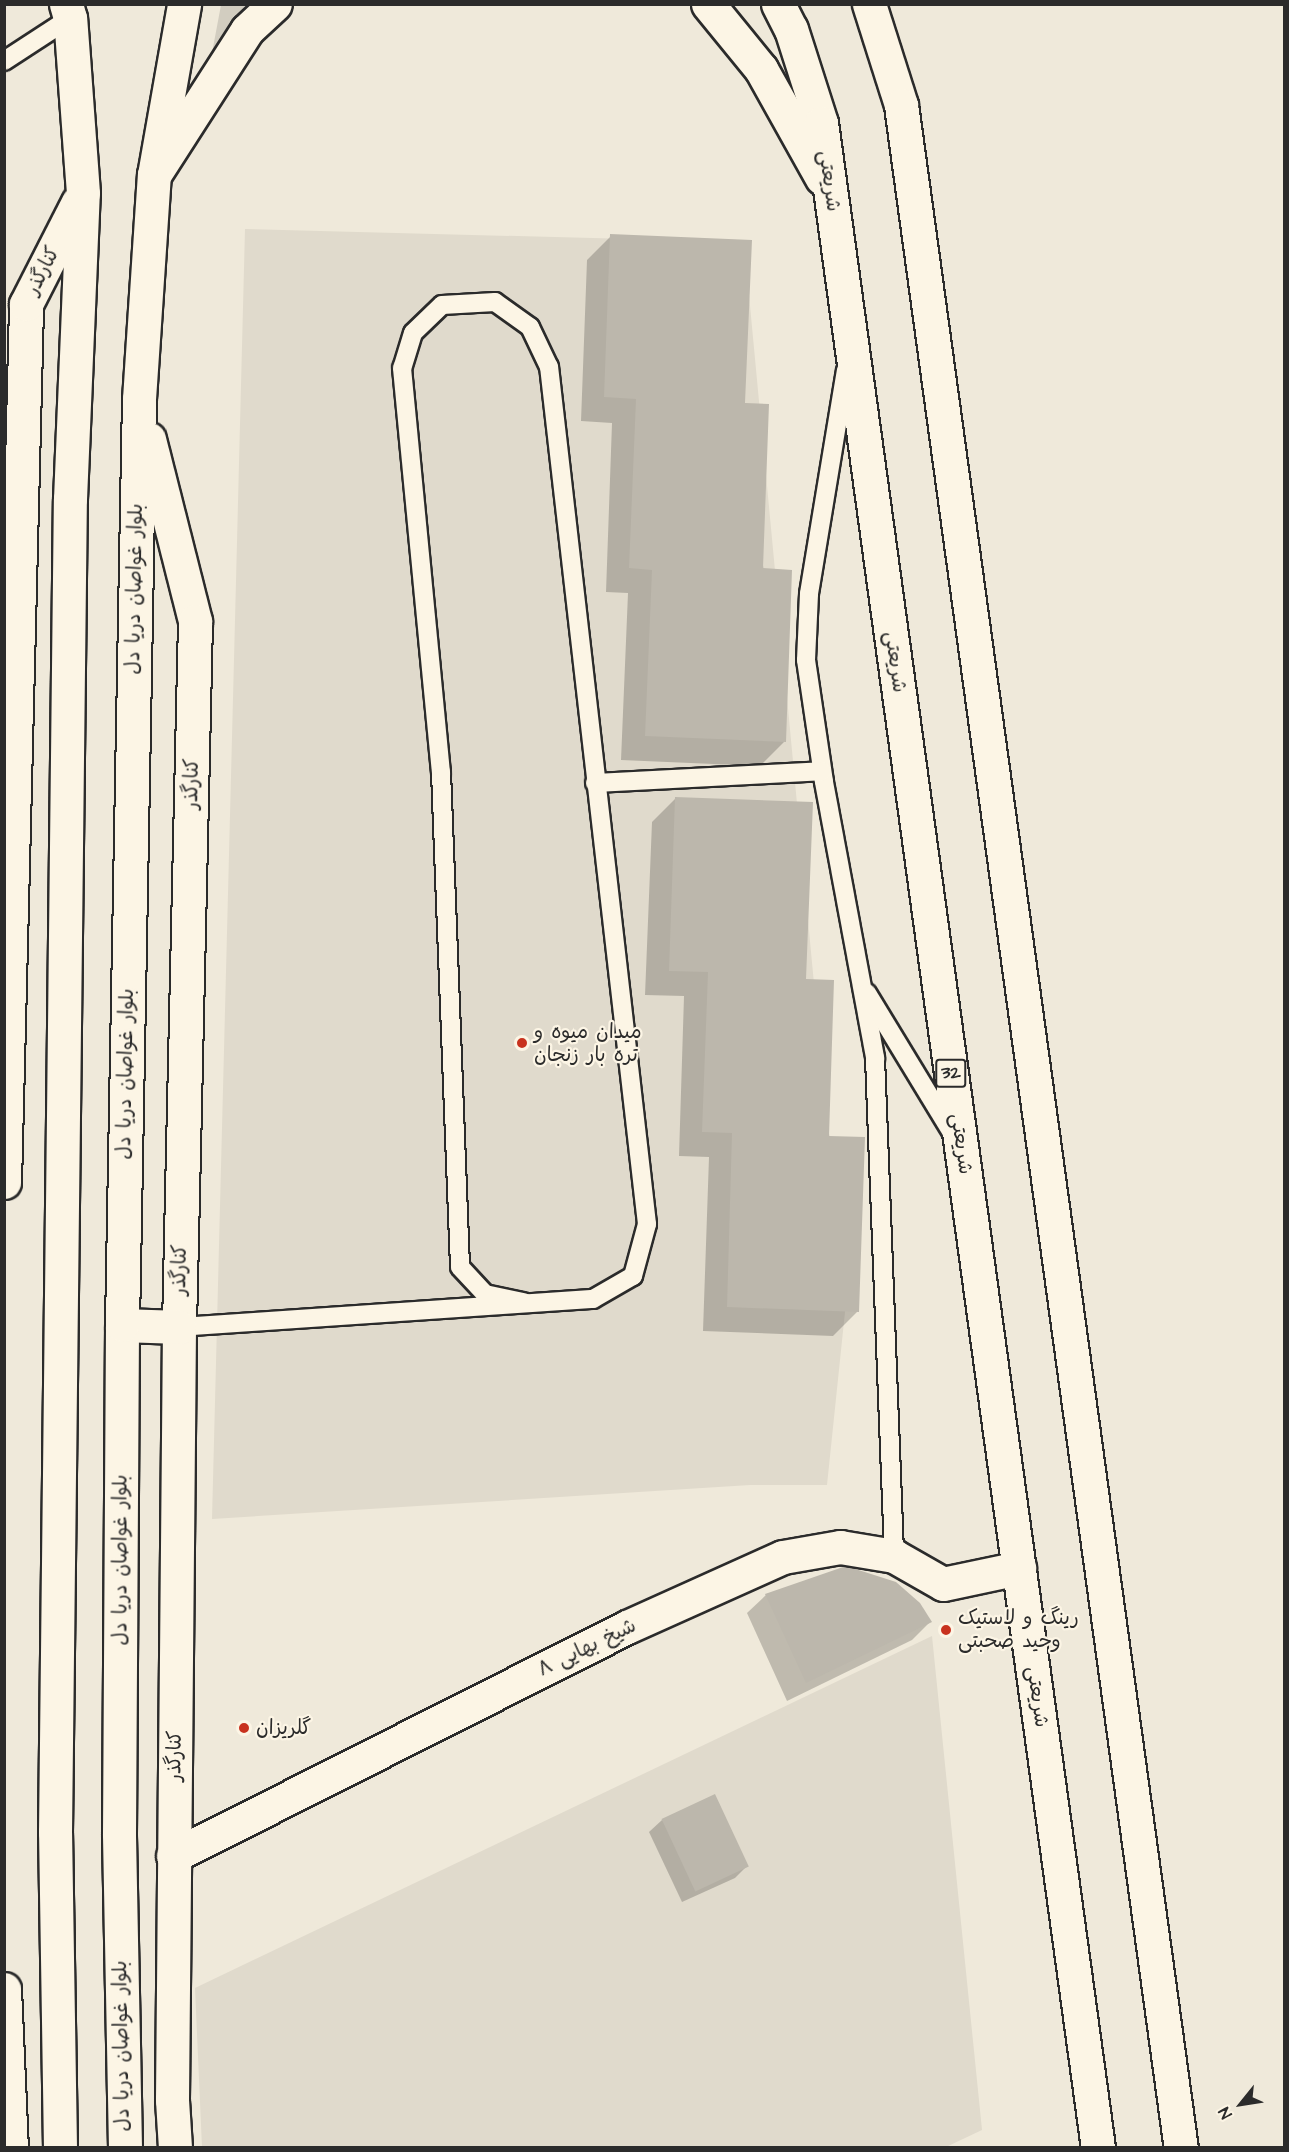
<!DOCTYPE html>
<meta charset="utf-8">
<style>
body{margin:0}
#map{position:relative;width:1289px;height:2152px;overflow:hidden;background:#efe9da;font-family:"Architects Daughter","Playpen Sans Arabic",sans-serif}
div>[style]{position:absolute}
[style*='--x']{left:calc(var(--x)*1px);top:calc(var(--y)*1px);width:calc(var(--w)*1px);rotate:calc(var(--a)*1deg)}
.built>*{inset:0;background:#e0dacc}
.green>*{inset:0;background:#d2cdc0}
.shadow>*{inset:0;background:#0003}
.building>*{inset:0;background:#bcb7ac;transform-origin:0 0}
.roads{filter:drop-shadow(2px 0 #2b2b2b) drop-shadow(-2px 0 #2b2b2b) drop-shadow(0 2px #2b2b2b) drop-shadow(0 -2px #2b2b2b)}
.lane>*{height:18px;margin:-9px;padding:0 9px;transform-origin:9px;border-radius:9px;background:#fcf5e5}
.street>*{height:33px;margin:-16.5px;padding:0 16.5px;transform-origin:16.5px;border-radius:16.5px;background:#fcf5e5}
.secondary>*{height:33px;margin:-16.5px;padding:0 16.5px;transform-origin:16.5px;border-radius:16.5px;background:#fcf5e5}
.highway>*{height:33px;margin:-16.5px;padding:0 16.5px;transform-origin:16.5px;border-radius:16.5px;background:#fcf5e5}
.dots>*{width:16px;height:16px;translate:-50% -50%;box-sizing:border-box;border:3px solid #fcf5e5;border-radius:50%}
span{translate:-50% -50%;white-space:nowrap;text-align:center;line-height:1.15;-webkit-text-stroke:4.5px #fcf5e5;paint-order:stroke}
.shield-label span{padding:2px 4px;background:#fcf5e5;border:2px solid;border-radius:4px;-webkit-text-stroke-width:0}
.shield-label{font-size:18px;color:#2b2b2b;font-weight:700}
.street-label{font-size:20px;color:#2b2b2b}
.poi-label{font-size:20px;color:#2b2b2b}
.left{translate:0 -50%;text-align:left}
.frame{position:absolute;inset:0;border:6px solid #2b2b2b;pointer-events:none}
.north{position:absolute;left:1211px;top:2074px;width:60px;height:60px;-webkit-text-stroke:4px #fcf5e5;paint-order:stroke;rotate:240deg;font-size:16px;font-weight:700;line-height:24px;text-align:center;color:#2b2b2b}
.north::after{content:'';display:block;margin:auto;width:21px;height:27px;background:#2b2b2b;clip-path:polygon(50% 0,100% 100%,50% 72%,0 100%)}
</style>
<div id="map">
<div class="built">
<div style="clip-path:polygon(245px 229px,744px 242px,845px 1312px,827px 1485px,750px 1485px,212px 1519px)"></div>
<div style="clip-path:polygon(932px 1636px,982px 2130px,946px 2147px,202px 2147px,195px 1988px)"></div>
</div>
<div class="green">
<div style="clip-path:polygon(221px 5px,246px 5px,212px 53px)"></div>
</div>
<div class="shadow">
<div style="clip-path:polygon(611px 236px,744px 405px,784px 742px,760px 766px,621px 760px,628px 593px,606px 592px,612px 423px,581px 421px,587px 260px)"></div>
<div style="clip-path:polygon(676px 798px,805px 981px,857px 1312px,833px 1336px,703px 1331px,709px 1157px,679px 1156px,684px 996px,645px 995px,652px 822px)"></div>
<div style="clip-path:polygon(766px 1595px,930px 1622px,912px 1640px,787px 1701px,747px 1613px)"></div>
<div style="clip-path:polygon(662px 1820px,747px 1866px,735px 1878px,682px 1902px,649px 1832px)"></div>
</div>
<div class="building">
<div style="clip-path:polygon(610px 234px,752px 240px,745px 403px,769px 404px,763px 568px,792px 570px,786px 742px,645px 736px,652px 570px,629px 568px,636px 399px,604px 397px)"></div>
<div style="clip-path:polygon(675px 797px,813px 802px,806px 979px,834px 980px,829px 1136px,865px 1137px,859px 1312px,727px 1307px,732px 1133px,702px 1132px,708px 972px,669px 971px)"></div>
<div style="clip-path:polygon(846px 1566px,896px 1582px,920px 1603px,932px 1622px,806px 1683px,765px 1594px)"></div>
<div style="left:715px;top:1794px;width:80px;height:59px;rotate:65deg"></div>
</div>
<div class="roads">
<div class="lane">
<div style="--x:4;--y:61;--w:79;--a:-33.1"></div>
<div style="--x:846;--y:370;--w:227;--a:99.4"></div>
<div style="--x:809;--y:594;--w:66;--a:92.6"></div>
<div style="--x:806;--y:660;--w:123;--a:81.6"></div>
<div style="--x:824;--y:782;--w:281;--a:79.5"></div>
<div style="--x:875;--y:1058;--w:498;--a:87.8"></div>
<div style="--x:595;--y:783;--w:227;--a:-3"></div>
<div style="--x:867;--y:993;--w:162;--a:58.7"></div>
<div style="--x:179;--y:1327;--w:415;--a:-3.9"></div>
<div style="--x:593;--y:1299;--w:46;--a:-29.9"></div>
<div style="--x:633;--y:1276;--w:54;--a:-74.9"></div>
<div style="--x:647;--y:1224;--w:863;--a:-96.52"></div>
<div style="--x:549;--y:367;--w:44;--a:-115.4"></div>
<div style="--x:530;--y:327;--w:43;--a:-144.5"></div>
<div style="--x:495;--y:302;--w:53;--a:176.8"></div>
<div style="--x:442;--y:305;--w:40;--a:136"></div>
<div style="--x:413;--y:333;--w:37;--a:107"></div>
<div style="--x:402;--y:368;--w:406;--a:84.5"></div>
<div style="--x:441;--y:772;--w:495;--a:87.8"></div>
<div style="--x:460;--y:1267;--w:37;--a:47"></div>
<div style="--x:485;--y:1294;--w:40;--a:12"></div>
</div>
<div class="street">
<div style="--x:173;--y:1856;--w:508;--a:-26.77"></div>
<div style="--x:627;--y:1627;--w:171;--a:-24.2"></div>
<div style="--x:783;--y:1557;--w:58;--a:-10"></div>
<div style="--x:840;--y:1547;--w:55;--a:9.5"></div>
<div style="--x:894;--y:1556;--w:56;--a:29.7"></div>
<div style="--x:943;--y:1584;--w:78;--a:-11.9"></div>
</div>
<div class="secondary">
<div style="--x:149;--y:439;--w:188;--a:75.8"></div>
<div style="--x:195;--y:621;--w:706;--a:91.3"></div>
<div style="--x:179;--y:1327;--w:773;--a:90.52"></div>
<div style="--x:172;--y:2100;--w:48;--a:86.4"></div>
<div style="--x:4;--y:1182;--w:878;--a:-88.56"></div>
<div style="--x:26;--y:304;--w:114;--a:-63"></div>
<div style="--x:122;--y:1325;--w:57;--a:2"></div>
<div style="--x:4;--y:1989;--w:159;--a:87.5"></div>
<div style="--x:60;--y:2148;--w:316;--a:-90.9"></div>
<div style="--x:55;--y:1832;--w:1333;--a:-89.36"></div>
<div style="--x:70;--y:499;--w:306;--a:-87.6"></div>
<div style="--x:83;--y:193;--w:175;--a:-94.2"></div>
<div style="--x:70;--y:18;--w:15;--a:-106"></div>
<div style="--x:125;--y:2148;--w:315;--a:-91.1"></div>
<div style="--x:119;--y:1833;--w:508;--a:-89.66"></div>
<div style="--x:122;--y:1325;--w:926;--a:-88.95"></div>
<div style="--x:139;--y:399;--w:225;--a:-86.2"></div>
<div style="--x:154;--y:175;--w:174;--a:-80"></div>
</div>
<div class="highway">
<div style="--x:708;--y:4;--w:84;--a:50.8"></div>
<div style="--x:761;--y:69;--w:125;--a:60.8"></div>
<div style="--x:778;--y:4;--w:28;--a:63"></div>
<div style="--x:791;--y:29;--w:99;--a:72.3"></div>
<div style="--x:821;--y:123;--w:2044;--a:82.21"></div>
<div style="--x:869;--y:4;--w:106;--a:72.4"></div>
<div style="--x:901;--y:105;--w:2062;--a:82.2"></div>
<div style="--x:154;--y:175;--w:172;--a:-57.3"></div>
<div style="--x:247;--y:30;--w:38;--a:-43"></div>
</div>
</div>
<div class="dots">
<div style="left:522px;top:1043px;background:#c8321e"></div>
<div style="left:946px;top:1630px;background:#c8321e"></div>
<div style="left:244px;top:1728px;background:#c8321e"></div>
</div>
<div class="shield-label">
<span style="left:951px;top:1073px">32</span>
</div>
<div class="street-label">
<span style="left:829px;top:181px;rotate:82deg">شریعتی</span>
<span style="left:43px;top:271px;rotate:-63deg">کنارگذر</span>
<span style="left:135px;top:589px;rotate:-89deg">بلوار غواصان دریا دل</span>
<span style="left:895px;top:662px;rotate:82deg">شریعتی</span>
<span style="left:192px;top:784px;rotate:-89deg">کنارگذر</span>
<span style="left:126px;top:1074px;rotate:-89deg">بلوار غواصان دریا دل</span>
<span style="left:961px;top:1144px;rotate:82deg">شریعتی</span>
<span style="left:180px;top:1270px;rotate:-89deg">کنارگذر</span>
<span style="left:121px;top:1560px;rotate:-90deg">بلوار غواصان دریا دل</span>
<span style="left:587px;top:1648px;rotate:-26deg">شیخ بهایی ۸</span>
<span style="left:1037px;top:1697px;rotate:82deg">شریعتی</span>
<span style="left:175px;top:1756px;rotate:-89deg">کنارگذر</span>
<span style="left:122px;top:2046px;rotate:-91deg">بلوار غواصان دریا دل</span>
</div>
<div class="poi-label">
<span class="left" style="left:534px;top:1044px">میدان میوه و<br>تره بار زنجان</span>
<span class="left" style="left:958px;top:1630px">رینگ و لاستیک<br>وحید صحبتی</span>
<span class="left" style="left:256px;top:1728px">گلریزان</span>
</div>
<div class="frame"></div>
<div class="north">N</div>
</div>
